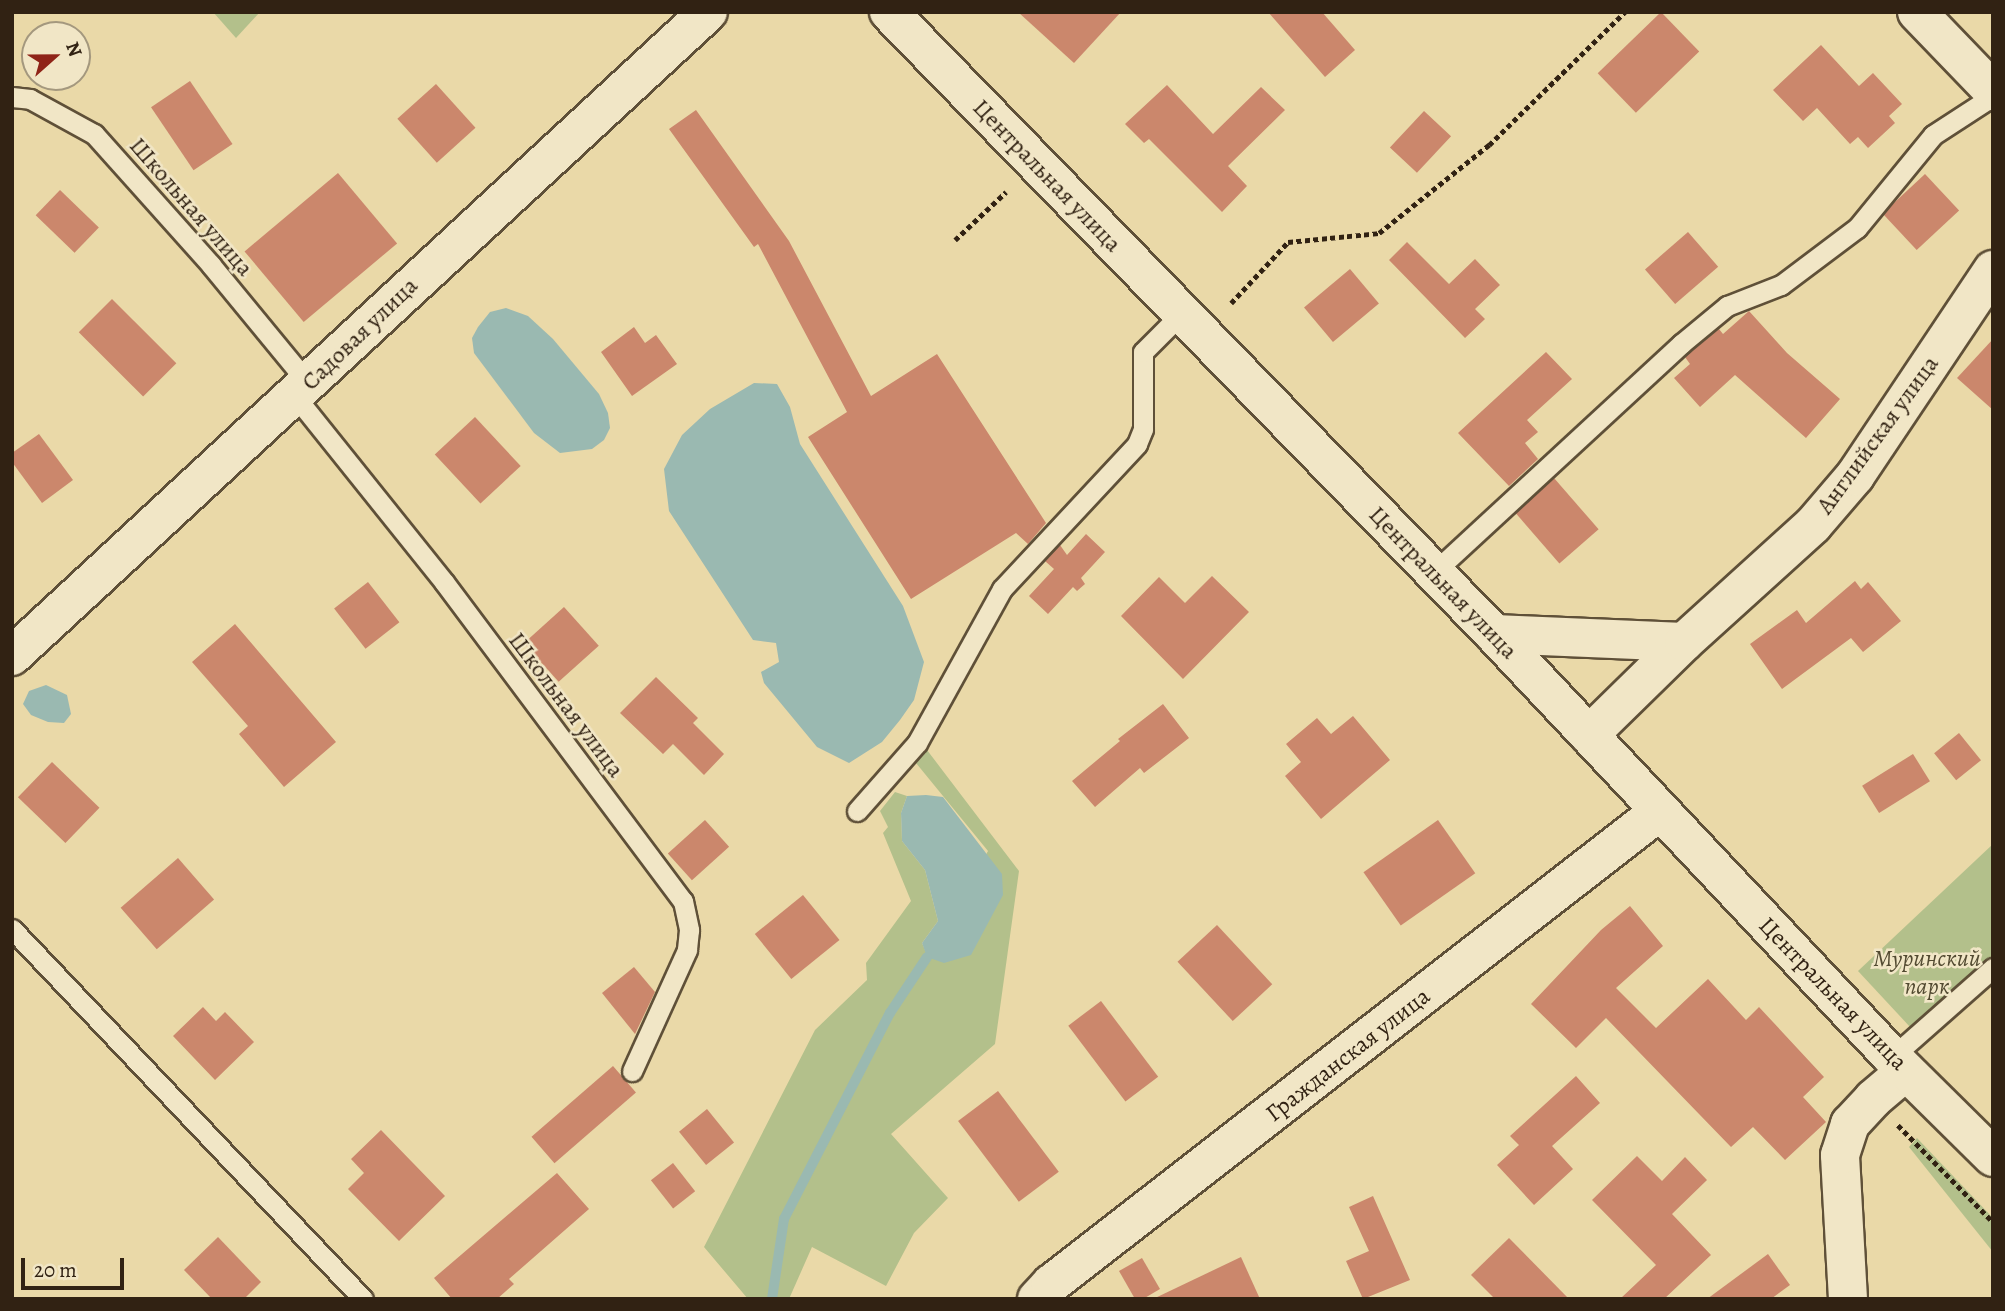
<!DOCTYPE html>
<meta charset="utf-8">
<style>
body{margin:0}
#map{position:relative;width:2005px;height:1311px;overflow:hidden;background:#ead9a8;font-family:Alegreya,serif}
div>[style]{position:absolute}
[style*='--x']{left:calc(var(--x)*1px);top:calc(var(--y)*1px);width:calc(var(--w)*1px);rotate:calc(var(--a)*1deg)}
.green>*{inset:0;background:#b3c08b}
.water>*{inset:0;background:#9ab9b1}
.stream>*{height:10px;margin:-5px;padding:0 5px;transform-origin:5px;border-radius:5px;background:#9ab9b1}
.building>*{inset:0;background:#cb876c;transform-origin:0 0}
.path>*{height:4.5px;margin-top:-2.25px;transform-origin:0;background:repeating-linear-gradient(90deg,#312213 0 5px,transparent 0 8.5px)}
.roads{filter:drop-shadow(2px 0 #5f5038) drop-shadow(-2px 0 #5f5038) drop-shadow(0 2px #5f5038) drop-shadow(0 -2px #5f5038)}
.service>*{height:19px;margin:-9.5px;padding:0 9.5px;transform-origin:9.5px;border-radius:9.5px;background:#f1e6c6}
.minor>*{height:38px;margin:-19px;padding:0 19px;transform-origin:19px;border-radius:19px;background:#f1e6c6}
.tertiary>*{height:38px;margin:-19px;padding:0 19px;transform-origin:19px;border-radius:19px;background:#f1e6c6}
.secondary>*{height:38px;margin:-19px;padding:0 19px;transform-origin:19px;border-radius:19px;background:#f1e6c6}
span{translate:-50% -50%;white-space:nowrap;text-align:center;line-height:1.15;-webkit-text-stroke:5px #f1e6c6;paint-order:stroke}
.street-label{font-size:24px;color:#312213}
.park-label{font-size:24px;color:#524a31;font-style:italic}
.frame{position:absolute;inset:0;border:14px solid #312213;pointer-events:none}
.north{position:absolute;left:21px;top:21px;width:70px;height:70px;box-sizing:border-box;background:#f1e6c6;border:2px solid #a4987e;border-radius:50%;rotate:69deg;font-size:19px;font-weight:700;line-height:28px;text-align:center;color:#312213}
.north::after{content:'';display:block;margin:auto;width:24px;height:32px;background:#8f2418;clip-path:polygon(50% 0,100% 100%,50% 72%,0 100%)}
.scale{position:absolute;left:21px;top:1258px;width:103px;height:32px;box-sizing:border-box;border:4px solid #312213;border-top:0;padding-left:9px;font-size:21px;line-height:24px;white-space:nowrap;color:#312213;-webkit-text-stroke:5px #f1e6c6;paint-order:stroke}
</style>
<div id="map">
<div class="green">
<div style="clip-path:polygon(213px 12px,260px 12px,236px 38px)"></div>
<div style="clip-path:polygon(927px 750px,1019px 871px,995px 1044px,891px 1134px,948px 1198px,914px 1233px,886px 1286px,812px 1247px,789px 1299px,748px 1299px,704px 1247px,815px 1030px,867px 980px,866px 963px,911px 901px,883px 833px,888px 827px,880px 811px,895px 792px,907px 796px,901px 813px,902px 841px,925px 870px,938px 921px,922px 943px,928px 957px,988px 851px,916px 763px)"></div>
<div style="clip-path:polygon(1993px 844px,1993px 977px,1924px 1042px,1858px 971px)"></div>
<div style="clip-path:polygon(1917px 1138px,1993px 1218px,1993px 1252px,1909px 1147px)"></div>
</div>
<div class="water">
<div style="clip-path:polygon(506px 308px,528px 316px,553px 339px,599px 394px,608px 413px,610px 428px,604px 440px,592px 449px,560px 453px,534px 433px,474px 353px,472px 338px,478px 327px,490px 312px)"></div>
<div style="clip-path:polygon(754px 383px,777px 384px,790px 407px,800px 444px,903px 606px,924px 662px,914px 700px,900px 720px,882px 742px,849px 763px,817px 747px,764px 683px,761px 672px,779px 662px,776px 643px,753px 640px,669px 511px,664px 469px,682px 435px,710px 409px)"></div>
<div style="clip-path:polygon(46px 685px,67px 695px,71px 714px,64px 723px,48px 722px,31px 715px,23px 704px,29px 691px)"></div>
<div style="clip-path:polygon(926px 795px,943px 797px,1002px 874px,1003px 895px,971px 955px,944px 963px,927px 957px,922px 943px,938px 921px,925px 870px,902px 841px,901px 813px,907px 796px)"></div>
</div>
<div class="stream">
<div style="--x:772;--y:1299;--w:81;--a:-81.5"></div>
<div style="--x:784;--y:1219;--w:232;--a:-62.8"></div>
<div style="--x:890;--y:1013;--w:67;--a:-56.5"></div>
</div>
<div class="building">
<div style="clip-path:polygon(1018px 12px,1121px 12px,1074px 63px)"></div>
<div style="clip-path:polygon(1268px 12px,1322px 12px,1355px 50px,1325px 77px)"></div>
<div style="left:1661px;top:12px;width:55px;height:88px;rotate:46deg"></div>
<div style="clip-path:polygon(1821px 45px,1859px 86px,1873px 73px,1902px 104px,1889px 116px,1895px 123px,1868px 148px,1858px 137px,1850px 144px,1817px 108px,1803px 121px,1773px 90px)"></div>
<div style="left:190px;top:81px;width:76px;height:47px;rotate:56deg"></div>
<div style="left:436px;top:84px;width:59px;height:52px;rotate:48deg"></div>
<div style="clip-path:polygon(1167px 85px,1213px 134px,1261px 87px,1285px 110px,1228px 166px,1247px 186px,1222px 212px,1149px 139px,1144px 143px,1125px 124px)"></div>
<div style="clip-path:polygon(696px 110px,789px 241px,871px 396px,937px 354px,1046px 523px,1028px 544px,1016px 533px,911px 599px,808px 437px,847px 412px,758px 244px,754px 247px,669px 129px)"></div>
<div style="left:1424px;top:111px;width:37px;height:50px;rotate:43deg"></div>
<div style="left:338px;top:173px;width:92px;height:122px;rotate:50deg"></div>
<div style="left:1925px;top:174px;width:50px;height:58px;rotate:47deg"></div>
<div style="left:60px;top:190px;width:54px;height:35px;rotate:44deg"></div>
<div style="left:1688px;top:232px;width:46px;height:57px;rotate:49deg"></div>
<div style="clip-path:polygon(1407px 242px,1449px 284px,1475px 259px,1500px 285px,1475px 309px,1485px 319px,1465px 338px,1389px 260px)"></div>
<div style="left:1350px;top:269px;width:45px;height:60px;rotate:50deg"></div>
<div style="left:112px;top:299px;width:91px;height:47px;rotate:45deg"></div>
<div style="clip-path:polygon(1749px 311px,1787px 353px,1840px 399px,1806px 438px,1735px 375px,1700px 407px,1674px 378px,1690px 364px,1685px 357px,1689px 353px,1719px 329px,1723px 334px)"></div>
<div style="clip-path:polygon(634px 327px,645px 343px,656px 335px,677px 364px,632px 396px,601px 352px)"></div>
<div style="clip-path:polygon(1993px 339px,1993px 410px,1957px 378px)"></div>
<div style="clip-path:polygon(1546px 352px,1572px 379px,1527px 420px,1538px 432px,1525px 443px,1538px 459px,1509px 486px,1458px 433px)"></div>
<div style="left:475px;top:417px;width:67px;height:55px;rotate:47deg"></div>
<div style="clip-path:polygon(39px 434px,73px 480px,42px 503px,12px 462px,12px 453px)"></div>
<div style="left:1554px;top:478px;width:68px;height:52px;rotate:49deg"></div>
<div style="clip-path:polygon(1086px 534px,1105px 552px,1081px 578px,1085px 584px,1077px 591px,1073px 587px,1048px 614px,1029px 596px,1054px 569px,1045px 561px,1060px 545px,1067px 555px)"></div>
<div style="clip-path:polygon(1212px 576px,1249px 612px,1183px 679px,1121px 616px,1159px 577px,1185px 603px)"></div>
<div style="clip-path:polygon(1855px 581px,1861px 589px,1868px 582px,1901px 621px,1863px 652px,1851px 638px,1782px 689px,1750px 644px,1797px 610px,1806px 623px)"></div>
<div style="left:368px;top:582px;width:51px;height:43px;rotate:52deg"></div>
<div style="left:564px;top:607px;width:52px;height:54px;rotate:48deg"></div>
<div style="clip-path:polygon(235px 624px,336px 742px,284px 787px,239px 734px,248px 726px,192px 662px)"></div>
<div style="clip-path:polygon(656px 677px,698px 718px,693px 723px,724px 754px,704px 775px,673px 744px,663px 754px,620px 713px)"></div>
<div style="clip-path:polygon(1163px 704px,1189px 738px,1144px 773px,1140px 768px,1095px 807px,1072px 781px,1120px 741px,1118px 739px)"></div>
<div style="clip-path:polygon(1353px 716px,1390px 760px,1321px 819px,1285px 776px,1301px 762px,1286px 744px,1317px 718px,1331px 734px)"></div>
<div style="left:1959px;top:733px;width:35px;height:32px;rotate:51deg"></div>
<div style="left:1913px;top:754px;width:32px;height:60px;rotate:58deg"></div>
<div style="left:52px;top:762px;width:66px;height:49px;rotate:44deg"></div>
<div style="left:705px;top:820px;width:36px;height:50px;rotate:48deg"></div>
<div style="left:1438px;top:820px;width:65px;height:91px;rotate:55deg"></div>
<div style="left:178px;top:858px;width:55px;height:76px;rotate:49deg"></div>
<div style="left:803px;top:895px;width:58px;height:62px;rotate:51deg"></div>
<div style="clip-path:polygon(1630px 906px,1663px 946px,1616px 988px,1656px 1028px,1708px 979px,1746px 1020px,1759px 1007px,1824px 1077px,1803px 1097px,1826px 1122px,1785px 1160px,1753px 1127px,1731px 1147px,1606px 1018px,1576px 1048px,1531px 1004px,1601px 930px)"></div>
<div style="left:1217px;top:925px;width:81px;height:54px;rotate:47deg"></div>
<div style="clip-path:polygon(634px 967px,655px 992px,635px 1034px,602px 993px)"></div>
<div style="left:1101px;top:1001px;width:95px;height:41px;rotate:53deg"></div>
<div style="clip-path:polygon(203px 1007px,216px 1021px,225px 1012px,254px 1042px,215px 1080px,173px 1036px)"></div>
<div style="left:613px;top:1066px;width:35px;height:108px;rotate:49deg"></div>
<div style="clip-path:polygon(1576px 1076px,1600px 1103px,1552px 1146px,1573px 1169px,1534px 1205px,1497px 1165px,1519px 1145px,1510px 1136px)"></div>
<div style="left:998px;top:1091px;width:101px;height:50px;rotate:53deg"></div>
<div style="left:707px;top:1109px;width:43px;height:36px;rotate:51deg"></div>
<div style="clip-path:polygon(381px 1130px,445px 1196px,399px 1241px,348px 1189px,364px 1173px,351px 1159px)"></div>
<div style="clip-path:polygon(1637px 1156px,1662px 1181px,1685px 1157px,1707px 1180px,1672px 1214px,1711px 1255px,1664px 1299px,1620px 1299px,1656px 1265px,1592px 1200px)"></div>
<div style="left:673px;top:1163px;width:36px;height:28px;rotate:52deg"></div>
<div style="clip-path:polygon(557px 1173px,589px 1209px,509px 1279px,514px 1284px,497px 1299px,452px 1299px,434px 1278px)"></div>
<div style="clip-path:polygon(1373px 1196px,1410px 1280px,1363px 1299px,1346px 1261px,1369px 1251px,1349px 1207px)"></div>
<div style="clip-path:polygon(218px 1237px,261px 1282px,244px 1299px,212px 1299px,184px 1270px)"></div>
<div style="clip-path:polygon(1509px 1238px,1569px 1299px,1495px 1299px,1471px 1275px)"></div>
<div style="clip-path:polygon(1768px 1254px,1790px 1285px,1771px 1299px,1707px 1299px)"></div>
<div style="clip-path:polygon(1241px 1257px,1260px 1299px,1153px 1299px)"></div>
<div style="clip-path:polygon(1142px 1258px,1160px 1289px,1143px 1299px,1135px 1299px,1119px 1271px)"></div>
</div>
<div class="path">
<div style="--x:955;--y:240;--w:70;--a:-43.3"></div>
<div style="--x:1231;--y:303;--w:83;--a:-46.9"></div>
<div style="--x:1288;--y:242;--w:91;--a:-5.6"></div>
<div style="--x:1379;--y:233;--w:141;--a:-38.7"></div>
<div style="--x:1489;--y:145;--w:190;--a:-44.4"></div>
<div style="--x:1898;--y:1125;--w:136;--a:45.6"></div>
</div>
<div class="roads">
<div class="service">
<div style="--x:12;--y:97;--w:18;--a:6"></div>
<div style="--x:30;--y:99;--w:73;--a:28.7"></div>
<div style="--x:94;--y:134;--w:176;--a:48.2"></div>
<div style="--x:211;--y:265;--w:153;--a:50.6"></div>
<div style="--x:295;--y:396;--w:238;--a:51.3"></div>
<div style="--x:444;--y:582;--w:399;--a:53.2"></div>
<div style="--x:683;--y:901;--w:30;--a:78"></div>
<div style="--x:689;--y:930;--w:20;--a:96"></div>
<div style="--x:687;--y:950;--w:133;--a:114.4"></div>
<div style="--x:1433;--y:573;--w:338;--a:-42.7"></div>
<div style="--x:1681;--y:344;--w:60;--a:-39.6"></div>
<div style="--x:1727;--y:306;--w:58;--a:-21.3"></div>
<div style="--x:1781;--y:285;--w:95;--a:-36.9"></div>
<div style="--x:1857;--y:228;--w:120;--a:-50.7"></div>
<div style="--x:1933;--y:135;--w:72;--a:-33"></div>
<div style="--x:857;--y:811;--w:91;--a:-48.6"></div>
<div style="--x:917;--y:743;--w:176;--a:-61.1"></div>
<div style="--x:1002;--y:589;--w:198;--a:-47"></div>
<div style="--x:1137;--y:444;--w:16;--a:-68"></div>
<div style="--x:1143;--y:429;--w:77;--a:-90"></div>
<div style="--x:1143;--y:352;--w:54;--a:-45"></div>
<div style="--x:12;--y:929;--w:510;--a:46.51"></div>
<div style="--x:1892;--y:1057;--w:135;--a:-41.4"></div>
</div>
<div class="minor">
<div style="--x:1917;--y:12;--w:110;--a:46.1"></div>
<div style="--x:12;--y:656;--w:948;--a:-42.78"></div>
<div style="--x:1037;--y:1299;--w:21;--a:-47"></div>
<div style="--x:1051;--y:1284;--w:771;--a:-37.84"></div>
<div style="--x:1848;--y:1299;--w:144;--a:-93.2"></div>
<div style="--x:1840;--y:1155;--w:33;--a:-72"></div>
<div style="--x:1850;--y:1124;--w:34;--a:-47"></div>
<div style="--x:1873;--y:1099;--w:43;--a:-40.3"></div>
</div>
<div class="tertiary">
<div style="--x:1494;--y:634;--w:190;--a:2.4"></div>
<div style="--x:1589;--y:735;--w:133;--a:-44.4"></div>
<div style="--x:1684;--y:642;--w:174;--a:-42.2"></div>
<div style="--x:1813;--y:525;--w:65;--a:-49.4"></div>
<div style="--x:1855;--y:476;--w:248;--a:-56.2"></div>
</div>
<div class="secondary">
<div style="--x:889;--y:12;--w:868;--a:45.79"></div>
<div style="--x:1494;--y:634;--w:581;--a:46.74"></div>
<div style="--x:1892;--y:1057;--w:142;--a:44.7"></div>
</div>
</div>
<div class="street-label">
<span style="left:1047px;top:176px;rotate:46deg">Центральная улица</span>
<span style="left:191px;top:207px;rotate:49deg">Школьная улица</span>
<span style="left:360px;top:334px;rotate:-44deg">Садовая улица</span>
<span style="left:1878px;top:435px;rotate:-54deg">Английская улица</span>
<span style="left:1443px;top:583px;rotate:46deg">Центральная улица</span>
<span style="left:566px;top:705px;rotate:53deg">Школьная улица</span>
<span style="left:1833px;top:994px;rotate:46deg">Центральная улица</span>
<span style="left:1348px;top:1055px;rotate:-38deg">Гражданская улица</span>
</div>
<div class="park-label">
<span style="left:1927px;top:973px">Муринский<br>парк</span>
</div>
<div class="frame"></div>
<div class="north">N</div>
<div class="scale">20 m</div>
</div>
